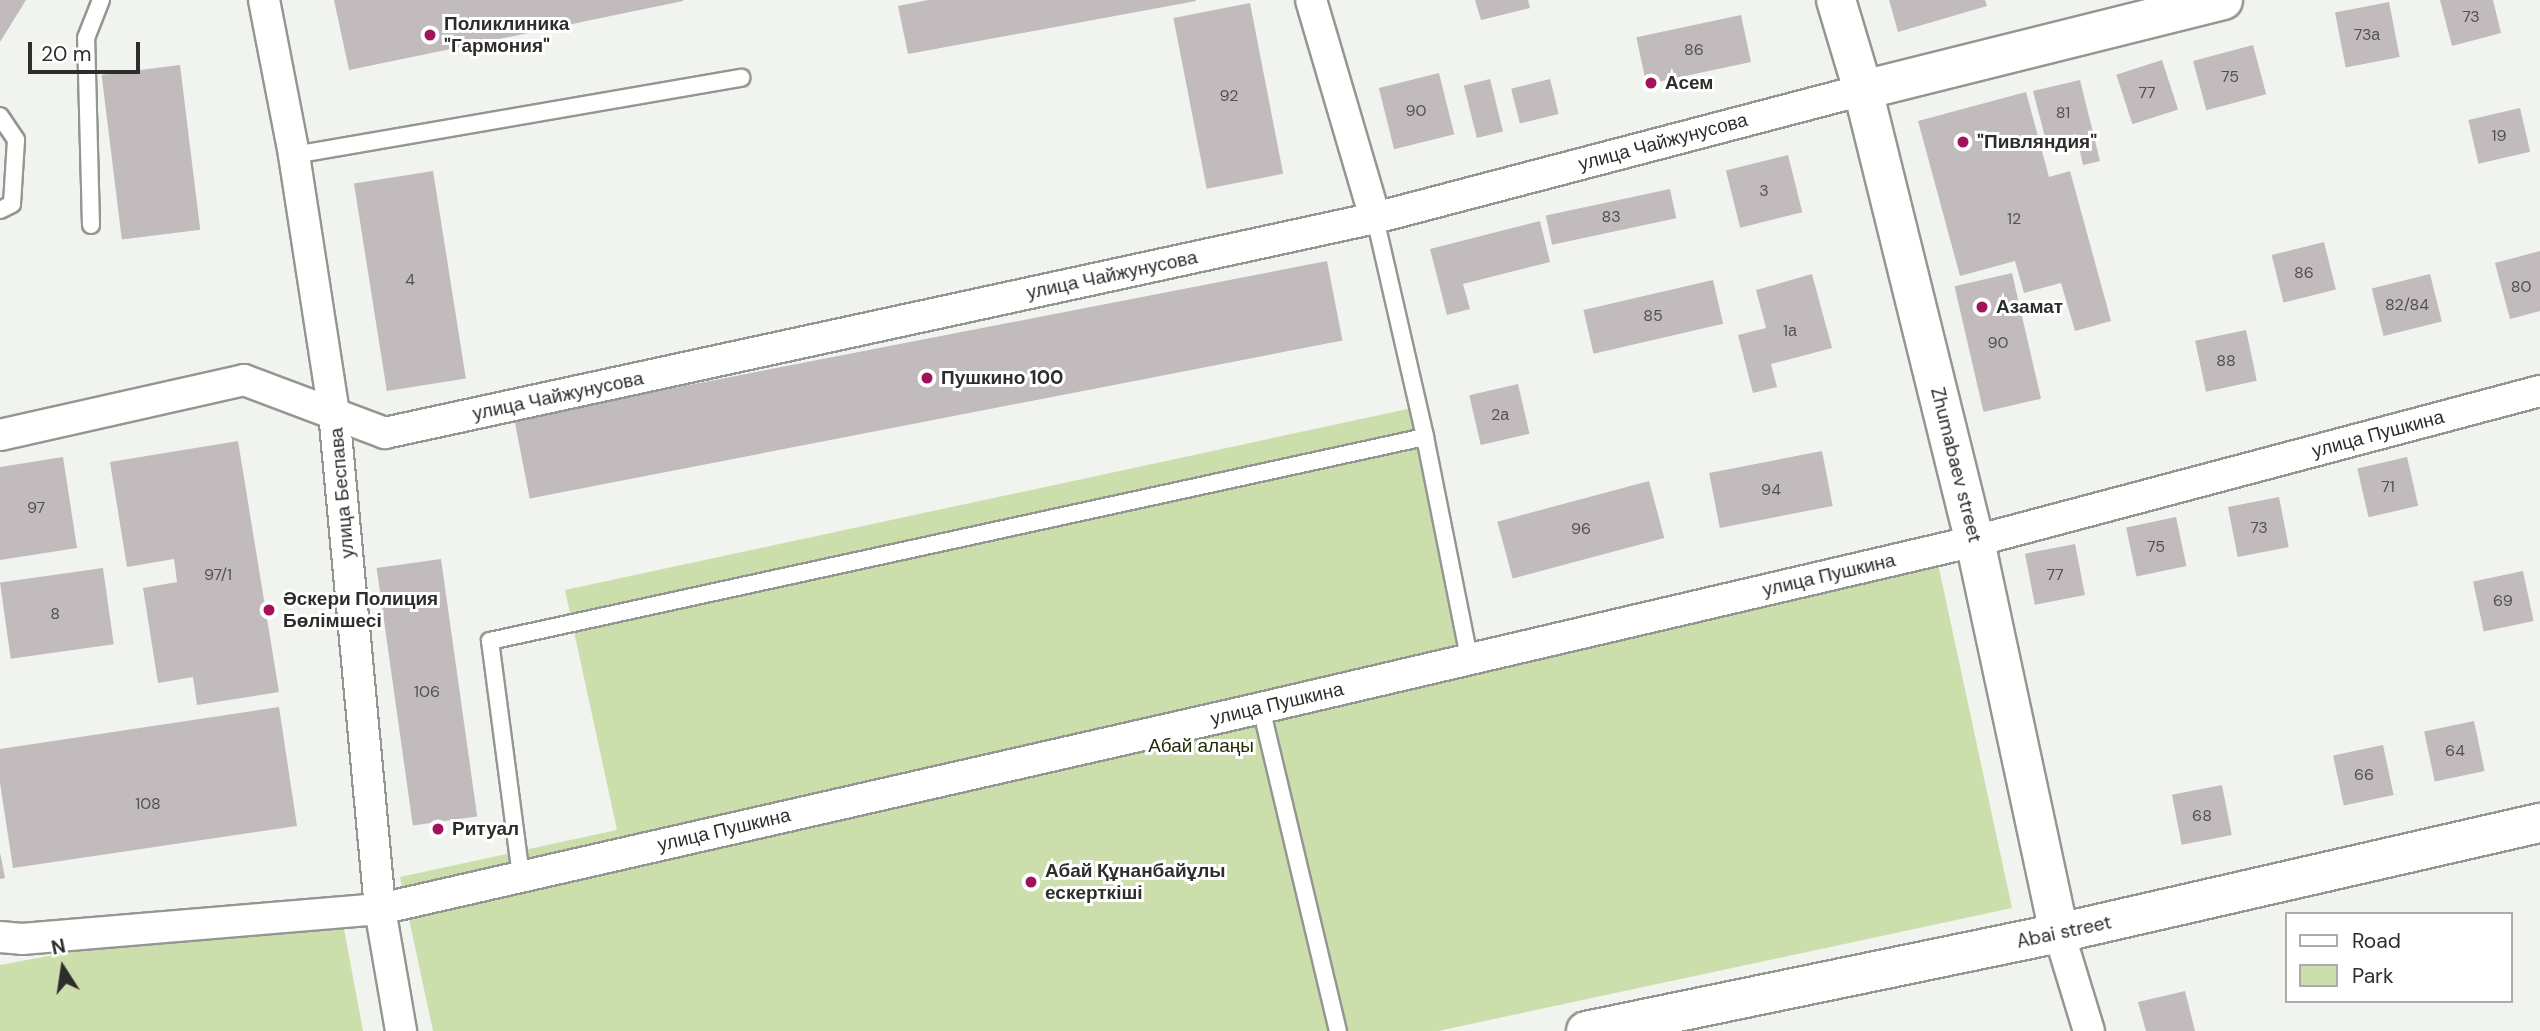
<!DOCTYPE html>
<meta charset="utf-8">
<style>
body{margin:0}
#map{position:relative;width:2540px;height:1031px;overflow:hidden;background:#f1f3ee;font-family:"DM Sans",sans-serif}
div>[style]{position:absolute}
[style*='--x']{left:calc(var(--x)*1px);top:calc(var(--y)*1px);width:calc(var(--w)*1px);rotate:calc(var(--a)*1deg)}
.green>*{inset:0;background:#ccdeac}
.building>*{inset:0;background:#c2bbbd;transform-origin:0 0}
.roads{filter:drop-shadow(2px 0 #949691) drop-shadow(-2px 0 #949691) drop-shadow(0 2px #949691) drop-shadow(0 -2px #949691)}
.lane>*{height:16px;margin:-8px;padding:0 8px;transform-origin:8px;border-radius:8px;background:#fff}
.street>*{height:30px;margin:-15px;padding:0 15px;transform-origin:15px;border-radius:15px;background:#fff}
.secondary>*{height:38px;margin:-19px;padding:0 19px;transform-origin:19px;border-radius:19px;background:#fff}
.dots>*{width:19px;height:19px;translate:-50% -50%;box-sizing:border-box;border:4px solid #fff;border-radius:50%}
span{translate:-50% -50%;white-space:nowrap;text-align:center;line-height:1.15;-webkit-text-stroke:6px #fff;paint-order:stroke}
.number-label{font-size:16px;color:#525050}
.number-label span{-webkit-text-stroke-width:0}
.poi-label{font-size:19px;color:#2d2d2b;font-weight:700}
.left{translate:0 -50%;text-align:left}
.street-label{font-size:19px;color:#2d2d2b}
.park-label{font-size:19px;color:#232e07}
.legend{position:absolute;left:2285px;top:912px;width:228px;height:91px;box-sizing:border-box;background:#fff;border:2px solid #ababaa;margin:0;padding:9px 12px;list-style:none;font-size:21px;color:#2d2d2b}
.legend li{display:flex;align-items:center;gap:14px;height:35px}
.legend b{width:35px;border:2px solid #ababaa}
.north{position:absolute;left:28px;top:933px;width:70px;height:70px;-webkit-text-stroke:5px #fff;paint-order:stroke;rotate:348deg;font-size:19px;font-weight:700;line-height:28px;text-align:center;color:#2d2d2b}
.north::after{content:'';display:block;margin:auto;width:24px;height:32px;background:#2d2d2b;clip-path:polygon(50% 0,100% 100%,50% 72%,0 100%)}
.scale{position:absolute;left:28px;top:42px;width:112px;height:32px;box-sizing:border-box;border:4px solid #2d2d2b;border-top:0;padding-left:9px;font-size:21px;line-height:24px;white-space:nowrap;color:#2d2d2b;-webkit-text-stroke:5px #fff;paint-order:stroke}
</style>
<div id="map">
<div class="green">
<div style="clip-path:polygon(1417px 407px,1469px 645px,1934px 545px,2012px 908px,1438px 1031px,433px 1031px,400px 877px,617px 830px,565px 590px)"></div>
<div style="clip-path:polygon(339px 902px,363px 1031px,0 1031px,0 965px)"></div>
</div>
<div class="building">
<div style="clip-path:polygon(0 0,26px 0,0 42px)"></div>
<div style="clip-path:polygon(334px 0,683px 0,683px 1px,349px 70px)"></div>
<div style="clip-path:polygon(928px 0,1196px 0,1196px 1px,908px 54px,898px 6px)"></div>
<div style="clip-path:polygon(1475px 0,1528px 0,1530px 8px,1481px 20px)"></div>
<div style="clip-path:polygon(1889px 0,1985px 0,1987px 6px,1898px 32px)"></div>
<div style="clip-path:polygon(2440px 0,2493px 0,2501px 33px,2452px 46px)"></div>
<div style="left:2389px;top:2px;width:56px;height:55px;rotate:79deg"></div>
<div style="left:1250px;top:3px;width:174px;height:78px;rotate:79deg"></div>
<div style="left:1741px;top:15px;width:48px;height:107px;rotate:78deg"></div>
<div style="left:2253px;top:45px;width:51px;height:62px;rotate:75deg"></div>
<div style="left:2162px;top:60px;width:52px;height:48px;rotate:72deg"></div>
<div style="left:180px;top:65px;width:166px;height:79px;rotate:83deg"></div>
<div style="left:1439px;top:73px;width:63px;height:62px;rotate:76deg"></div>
<div style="left:1490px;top:79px;width:54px;height:27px;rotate:76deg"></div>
<div style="left:1550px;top:79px;width:36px;height:40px;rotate:76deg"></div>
<div style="clip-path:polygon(2080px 80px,2100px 161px,2083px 165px,2076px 134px,2046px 141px,2033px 91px)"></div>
<div style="clip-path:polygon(2026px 92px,2049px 177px,2070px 171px,2111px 321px,2075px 331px,2061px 283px,2024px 293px,2015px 261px,1960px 276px,1918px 121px)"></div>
<div style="left:2520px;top:108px;width:45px;height:53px;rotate:77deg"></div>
<div style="left:1788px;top:155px;width:59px;height:64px;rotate:76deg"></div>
<div style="left:433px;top:171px;width:210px;height:80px;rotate:81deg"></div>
<div style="left:1670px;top:189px;width:30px;height:127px;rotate:78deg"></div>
<div style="clip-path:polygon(1540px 221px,1550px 262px,1463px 284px,1470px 309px,1447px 315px,1430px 249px)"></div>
<div style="left:2324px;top:242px;width:49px;height:54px;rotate:76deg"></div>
<div style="clip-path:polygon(2540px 251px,2540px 311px,2510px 319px,2495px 263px)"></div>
<div style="left:1327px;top:261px;width:81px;height:828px;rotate:79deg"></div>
<div style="left:2012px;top:273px;width:129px;height:59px;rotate:77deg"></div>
<div style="clip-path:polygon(1812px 274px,1832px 348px,1771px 364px,1777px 387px,1753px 393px,1738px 335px,1766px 328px,1756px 290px)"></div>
<div style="left:2430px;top:274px;width:49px;height:60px;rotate:76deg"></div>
<div style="left:1713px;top:280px;width:45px;height:133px;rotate:77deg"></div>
<div style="left:2246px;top:330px;width:52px;height:52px;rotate:78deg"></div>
<div style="left:1518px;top:384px;width:51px;height:50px;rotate:77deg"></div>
<div style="clip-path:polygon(238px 441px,279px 692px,197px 705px,193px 677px,158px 683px,143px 588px,177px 582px,174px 559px,127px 567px,110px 462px)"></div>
<div style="left:1822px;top:451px;width:56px;height:115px;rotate:79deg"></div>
<div style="clip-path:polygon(63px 457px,77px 548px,0 560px,0 467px)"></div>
<div style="left:2407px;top:457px;width:50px;height:51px;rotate:77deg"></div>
<div style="left:1649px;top:481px;width:59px;height:157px;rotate:75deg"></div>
<div style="left:2279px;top:497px;width:51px;height:52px;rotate:79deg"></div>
<div style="left:2176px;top:517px;width:50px;height:51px;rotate:78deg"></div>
<div style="left:2075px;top:544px;width:52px;height:51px;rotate:79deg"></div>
<div style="left:441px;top:559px;width:260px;height:65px;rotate:82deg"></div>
<div style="left:103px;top:568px;width:77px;height:104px;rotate:82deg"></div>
<div style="left:2523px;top:571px;width:51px;height:51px;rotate:78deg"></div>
<div style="clip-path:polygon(279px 707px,297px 826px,13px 868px,0 783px,0 749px)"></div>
<div style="left:2474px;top:721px;width:51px;height:51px;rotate:78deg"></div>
<div style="left:2383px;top:745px;width:51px;height:51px;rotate:78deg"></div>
<div style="left:2222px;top:785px;width:51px;height:51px;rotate:79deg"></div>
<div style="clip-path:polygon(0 852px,5px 878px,0 879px)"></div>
<div style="clip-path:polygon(2185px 991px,2195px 1031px,2146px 1031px,2138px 1002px)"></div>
</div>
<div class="roads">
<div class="lane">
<div style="--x:0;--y:116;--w:29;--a:56"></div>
<div style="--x:16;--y:140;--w:64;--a:93.6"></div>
<div style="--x:12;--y:204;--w:13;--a:153"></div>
<div style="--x:294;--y:155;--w:454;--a:-9.8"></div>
<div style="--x:1375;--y:218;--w:225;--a:77.1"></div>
<div style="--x:1425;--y:437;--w:225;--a:78.7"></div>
<div style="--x:91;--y:225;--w:187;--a:-91.5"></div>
<div style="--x:86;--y:38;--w:41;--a:-68.5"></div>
<div style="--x:1261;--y:708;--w:332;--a:76.6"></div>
<div style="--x:521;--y:876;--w:237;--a:-97.5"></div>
<div style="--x:490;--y:641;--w:957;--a:-12.31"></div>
</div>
<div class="street">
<div style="--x:264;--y:0;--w:158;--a:79"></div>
<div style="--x:294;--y:155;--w:260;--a:81.2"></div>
<div style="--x:334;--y:412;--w:499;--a:84.7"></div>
<div style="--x:380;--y:909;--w:124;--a:80.2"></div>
<div style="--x:1311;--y:0;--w:227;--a:73.6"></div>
<div style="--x:0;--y:435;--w:250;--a:-12.7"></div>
<div style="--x:244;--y:380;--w:151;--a:20.6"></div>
<div style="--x:385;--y:433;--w:1013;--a:-12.25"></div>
<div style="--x:1375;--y:218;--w:505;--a:-14.7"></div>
<div style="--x:2059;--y:933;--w:102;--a:73"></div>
<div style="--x:0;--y:937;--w:22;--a:5"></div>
<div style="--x:22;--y:939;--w:359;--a:-4.8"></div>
<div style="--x:380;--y:909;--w:904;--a:-12.85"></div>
<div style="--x:1261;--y:708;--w:733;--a:-13.16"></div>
<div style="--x:1975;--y:541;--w:585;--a:-14.87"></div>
</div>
<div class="secondary">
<div style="--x:1836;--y:0;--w:94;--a:73.3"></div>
<div style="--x:1863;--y:90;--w:465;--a:76.1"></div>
<div style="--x:1975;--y:541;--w:401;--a:77.9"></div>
<div style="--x:1863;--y:90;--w:371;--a:-14"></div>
<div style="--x:1586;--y:1031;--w:483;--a:-11.7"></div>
<div style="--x:2059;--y:933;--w:493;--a:-12.9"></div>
</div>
</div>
<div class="dots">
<div style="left:430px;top:35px;background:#a1135b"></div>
<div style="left:1651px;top:83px;background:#a1135b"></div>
<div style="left:1963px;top:142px;background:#a1135b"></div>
<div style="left:1982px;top:307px;background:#a1135b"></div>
<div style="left:927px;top:378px;background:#a1135b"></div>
<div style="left:269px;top:610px;background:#a1135b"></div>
<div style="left:438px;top:829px;background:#a1135b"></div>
<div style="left:1031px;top:882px;background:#a1135b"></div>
</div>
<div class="number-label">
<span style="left:2471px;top:17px">73</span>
<span style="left:2367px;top:35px">73а</span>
<span style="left:1694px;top:50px">86</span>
<span style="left:2230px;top:77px">75</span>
<span style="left:2147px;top:93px">77</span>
<span style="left:1229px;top:96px">92</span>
<span style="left:1416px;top:111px">90</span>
<span style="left:2063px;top:113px">81</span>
<span style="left:2499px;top:136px">19</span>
<span style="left:1764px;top:191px">3</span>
<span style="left:1611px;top:217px">83</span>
<span style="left:2014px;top:219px">12</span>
<span style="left:2304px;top:273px">86</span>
<span style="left:410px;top:280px">4</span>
<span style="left:2521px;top:287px">80</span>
<span style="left:2407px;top:305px">82/84</span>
<span style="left:1653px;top:316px">85</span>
<span style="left:1790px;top:331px">1а</span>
<span style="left:1998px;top:343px">90</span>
<span style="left:2226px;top:361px">88</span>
<span style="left:1500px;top:415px">2а</span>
<span style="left:2388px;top:487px">71</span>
<span style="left:1771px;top:490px">94</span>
<span style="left:36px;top:508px">97</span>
<span style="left:2259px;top:528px">73</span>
<span style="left:1581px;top:529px">96</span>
<span style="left:2156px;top:547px">75</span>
<span style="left:218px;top:575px">97/1</span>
<span style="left:2055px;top:575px">77</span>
<span style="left:2503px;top:601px">69</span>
<span style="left:55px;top:614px">8</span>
<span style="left:427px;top:692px">106</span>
<span style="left:2455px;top:751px">64</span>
<span style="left:2364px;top:775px">66</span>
<span style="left:148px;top:804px">108</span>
<span style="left:2202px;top:816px">68</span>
</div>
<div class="poi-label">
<span class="left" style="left:444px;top:35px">Поликлиника<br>"Гармония"</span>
<span class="left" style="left:1665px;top:83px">Асем</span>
<span class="left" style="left:1977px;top:142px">"Пивляндия"</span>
<span class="left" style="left:1996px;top:307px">Азамат</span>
<span class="left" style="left:941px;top:378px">Пушкино 100</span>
<span class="left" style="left:283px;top:610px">Әскери Полиция<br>Бөлімшесі</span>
<span class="left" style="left:452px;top:829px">Ритуал</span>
<span class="left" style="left:1045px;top:882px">Абай Құнанбайұлы<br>ескерткіші</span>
</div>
<div class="street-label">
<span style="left:1663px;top:142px;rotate:-15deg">улица Чайжунусова</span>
<span style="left:1112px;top:275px;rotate:-12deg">улица Чайжунусова</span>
<span style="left:558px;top:396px;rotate:-12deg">улица Чайжунусова</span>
<span style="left:2378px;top:434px;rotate:-15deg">улица Пушкина</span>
<span style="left:1956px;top:465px;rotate:76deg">Zhumabaev street</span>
<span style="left:342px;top:493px;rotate:-95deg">улица Беспава</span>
<span style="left:1829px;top:575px;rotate:-13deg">улица Пушкина</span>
<span style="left:1277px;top:704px;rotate:-13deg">улица Пушкина</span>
<span style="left:724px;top:830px;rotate:-13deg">улица Пушкина</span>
<span style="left:2064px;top:932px;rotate:-12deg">Abai street</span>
</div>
<div class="park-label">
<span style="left:1201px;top:746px">Абай алаңы</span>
</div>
<ul class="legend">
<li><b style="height:9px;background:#fff"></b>Road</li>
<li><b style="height:19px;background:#ccdeac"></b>Park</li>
</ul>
<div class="north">N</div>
<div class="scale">20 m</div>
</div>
